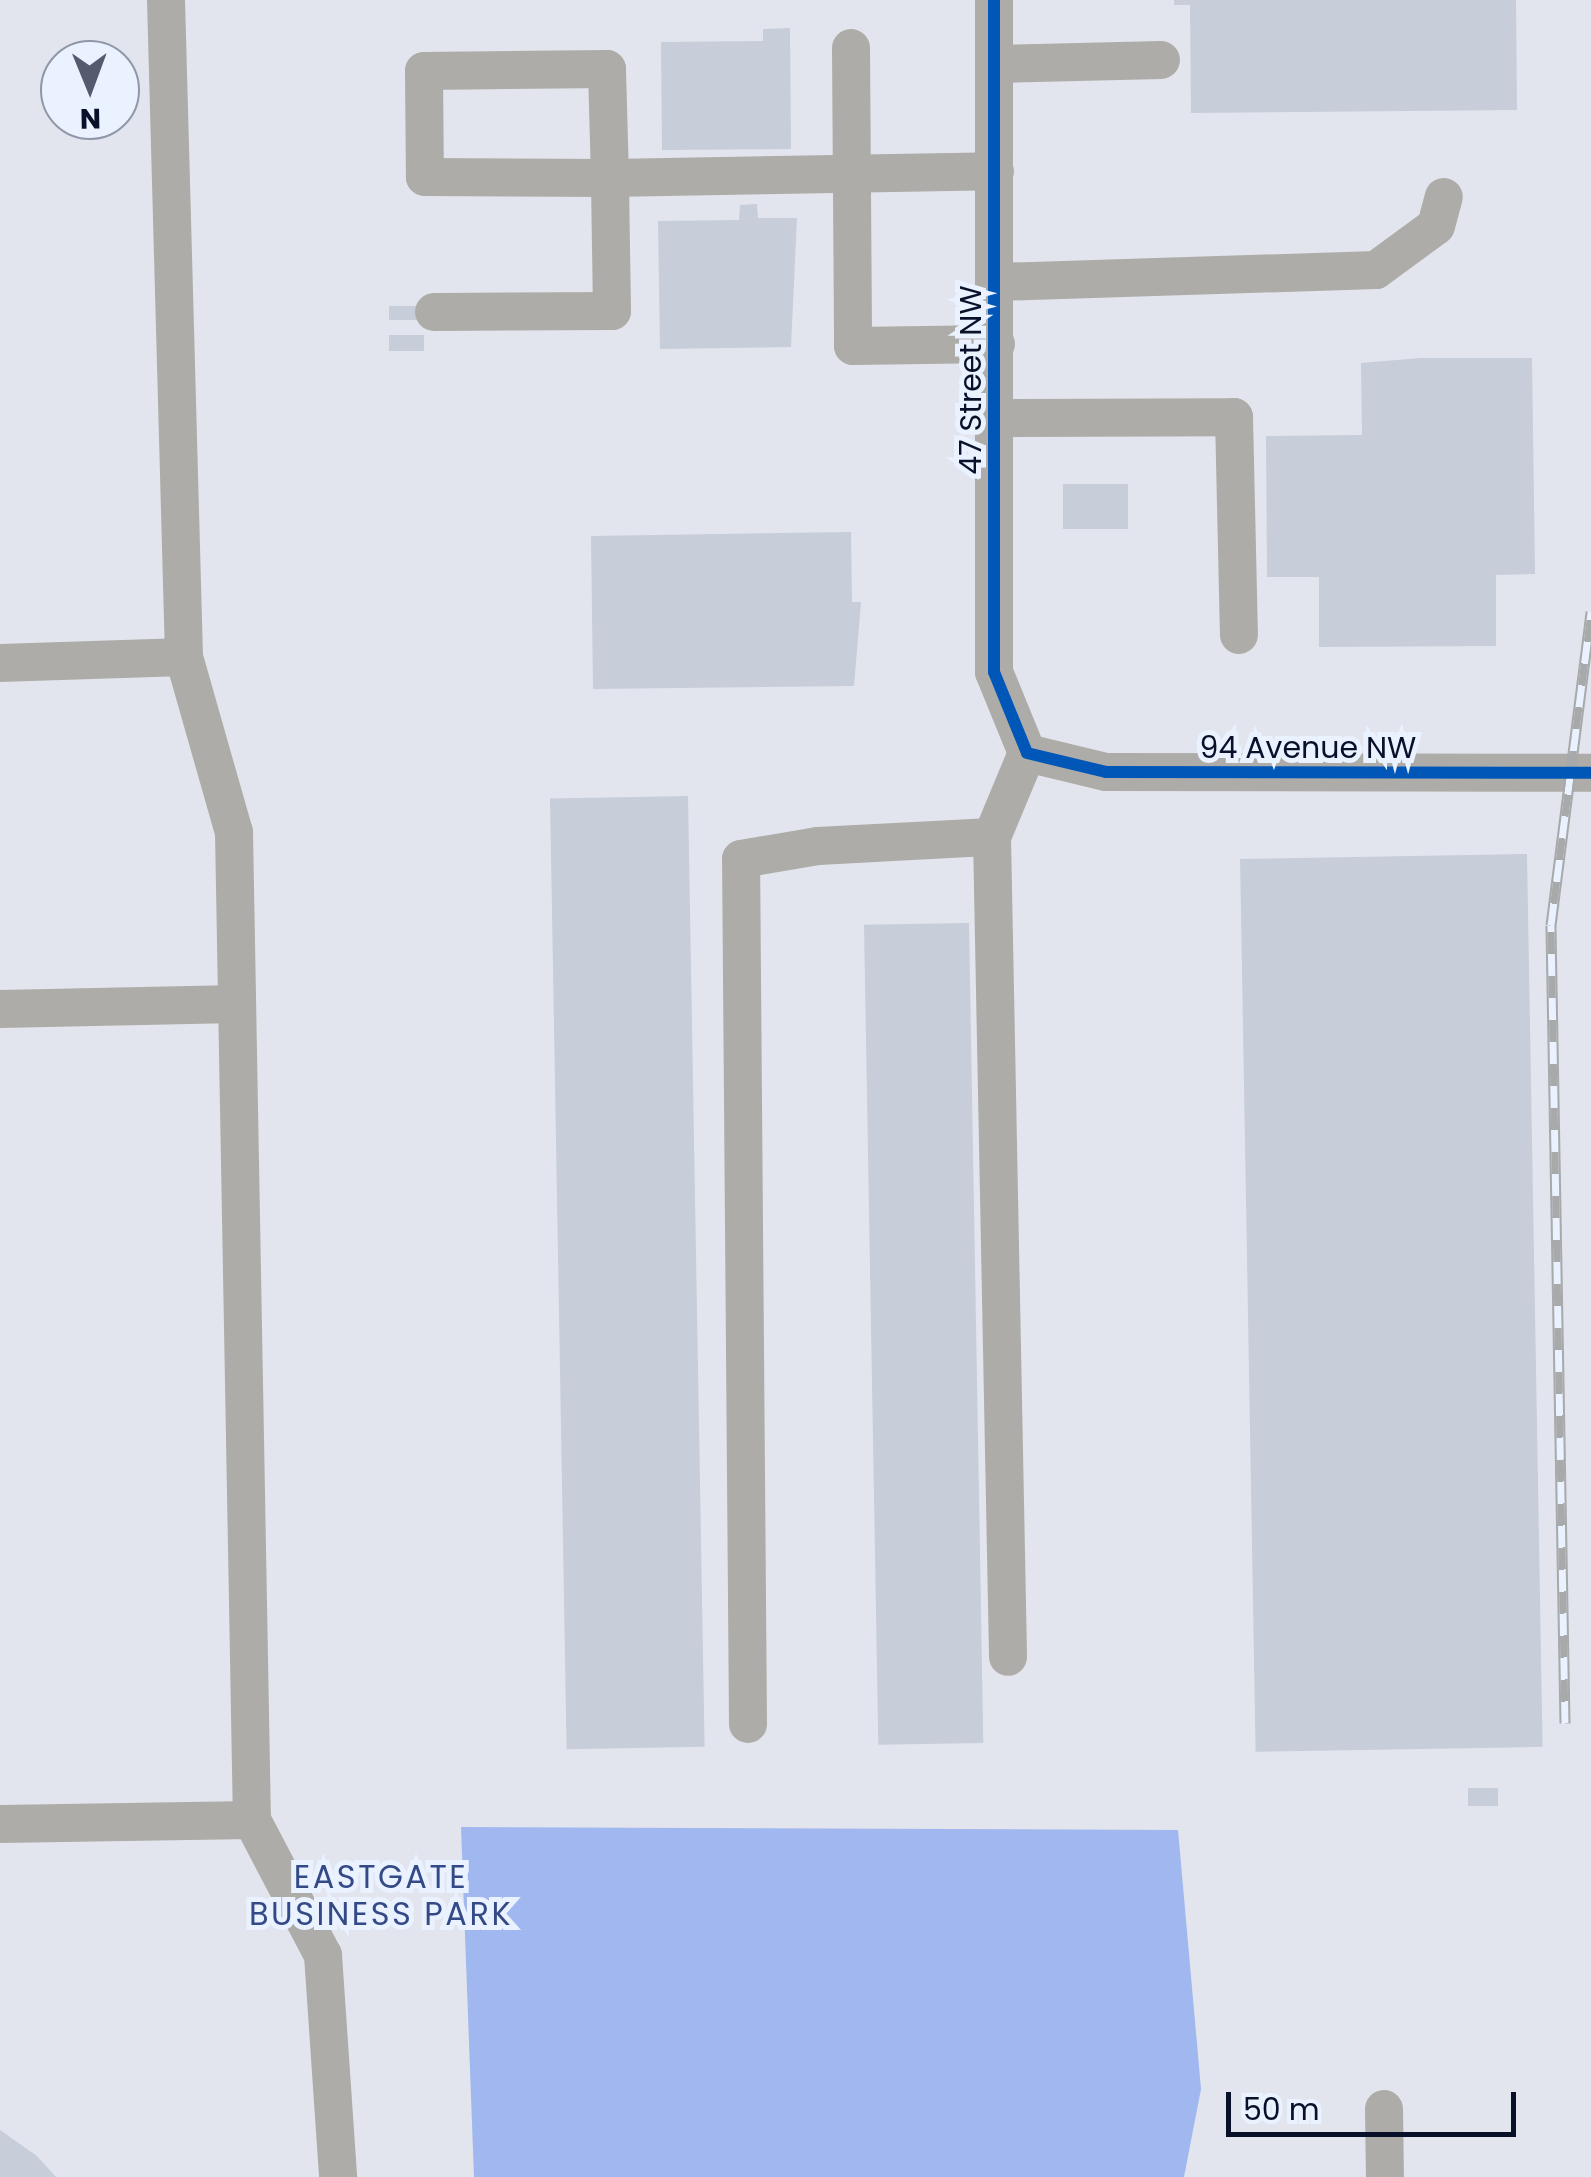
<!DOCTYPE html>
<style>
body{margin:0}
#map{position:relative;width:1591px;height:2177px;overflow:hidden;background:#e2e5ed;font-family:Poppins,sans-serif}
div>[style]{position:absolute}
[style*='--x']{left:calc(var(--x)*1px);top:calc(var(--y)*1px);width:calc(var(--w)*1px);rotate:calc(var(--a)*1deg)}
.water>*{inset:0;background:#a0b7ef}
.building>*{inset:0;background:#c7cdd9;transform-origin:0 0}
.minor>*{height:38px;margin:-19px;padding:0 19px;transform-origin:19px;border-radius:19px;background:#aeaca8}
.rail>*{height:11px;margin-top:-5.5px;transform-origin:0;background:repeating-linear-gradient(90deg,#eaf1ff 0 22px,#a7a9aa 0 44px);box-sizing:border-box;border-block:2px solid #a7a9aa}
.cycleway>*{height:12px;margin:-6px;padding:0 6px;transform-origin:6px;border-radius:6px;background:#0057b8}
span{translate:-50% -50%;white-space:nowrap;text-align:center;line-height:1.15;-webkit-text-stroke:10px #eaf1ff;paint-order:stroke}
.street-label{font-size:30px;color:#081129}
.neighbourhood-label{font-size:32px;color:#334a86;letter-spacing:2.5px}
.north{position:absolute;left:40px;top:40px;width:100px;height:100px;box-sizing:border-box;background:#eaf1ff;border:2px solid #9097a9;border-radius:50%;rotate:179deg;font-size:28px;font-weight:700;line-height:40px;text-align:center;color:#081129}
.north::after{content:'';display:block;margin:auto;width:35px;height:45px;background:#545b6e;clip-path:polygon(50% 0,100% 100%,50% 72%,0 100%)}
.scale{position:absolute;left:1226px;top:2092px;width:290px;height:45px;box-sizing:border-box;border:5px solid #081129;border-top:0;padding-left:12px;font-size:30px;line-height:35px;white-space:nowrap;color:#081129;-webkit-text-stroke:8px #eaf1ff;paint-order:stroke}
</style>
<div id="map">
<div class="water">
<div style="clip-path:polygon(461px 1827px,1178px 1830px,1201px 2089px,1184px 2177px,474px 2177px)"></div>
</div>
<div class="building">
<div style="clip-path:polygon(1174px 0,1516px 0,1517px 110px,1191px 113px,1190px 5px,1174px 5px)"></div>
<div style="clip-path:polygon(790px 28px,791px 149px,662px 150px,661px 42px,763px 41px,763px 29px)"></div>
<div style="clip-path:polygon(757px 204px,758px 218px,797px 218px,791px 347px,660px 349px,658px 221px,739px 220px,740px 205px)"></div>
<div style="left:389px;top:306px;width:36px;height:14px"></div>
<div style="left:389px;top:335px;width:35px;height:16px"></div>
<div style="clip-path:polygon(1421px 358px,1532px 358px,1535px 574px,1496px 575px,1496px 646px,1319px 647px,1319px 577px,1267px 577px,1266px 436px,1362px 435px,1361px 363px)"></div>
<div style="left:1063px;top:484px;width:65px;height:45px"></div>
<div style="clip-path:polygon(851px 532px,852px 602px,861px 602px,854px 686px,593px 689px,591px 536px)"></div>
<div style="left:688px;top:796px;width:951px;height:138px;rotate:89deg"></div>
<div style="left:1527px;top:854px;width:893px;height:287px;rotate:89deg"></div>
<div style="left:969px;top:923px;width:820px;height:105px;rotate:89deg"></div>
<div style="left:1468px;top:1788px;width:30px;height:18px"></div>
<div style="clip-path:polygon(0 2130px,37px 2156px,56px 2177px,0 2177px)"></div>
</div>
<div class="minor">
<div style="--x:166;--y:0;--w:657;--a:88.43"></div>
<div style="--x:994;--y:0;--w:672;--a:90"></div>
<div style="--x:994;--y:672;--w:87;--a:67.8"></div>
<div style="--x:851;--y:48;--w:298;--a:89.6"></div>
<div style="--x:853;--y:346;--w:143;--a:-0.8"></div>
<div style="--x:994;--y:64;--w:167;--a:-1.4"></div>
<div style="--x:997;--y:282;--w:379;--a:-1.8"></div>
<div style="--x:1376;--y:270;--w:74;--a:-36.3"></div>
<div style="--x:1436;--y:226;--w:30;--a:-75"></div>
<div style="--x:434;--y:312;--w:178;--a:-0.3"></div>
<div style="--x:612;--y:311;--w:133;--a:-90.9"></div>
<div style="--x:610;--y:178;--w:109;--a:-91.6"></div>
<div style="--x:607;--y:69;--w:183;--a:179.4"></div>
<div style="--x:424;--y:71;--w:106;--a:89.5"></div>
<div style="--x:425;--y:177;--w:185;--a:0.3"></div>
<div style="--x:610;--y:178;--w:385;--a:-1"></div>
<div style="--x:996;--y:418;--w:238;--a:-0.2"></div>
<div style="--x:1234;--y:417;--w:218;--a:88.7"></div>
<div style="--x:0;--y:663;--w:184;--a:-1.9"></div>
<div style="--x:184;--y:657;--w:182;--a:74.1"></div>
<div style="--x:234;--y:832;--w:988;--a:88.96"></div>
<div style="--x:1027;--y:753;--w:81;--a:13.5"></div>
<div style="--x:1106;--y:772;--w:485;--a:0.1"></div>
<div style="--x:992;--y:837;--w:820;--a:88.88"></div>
<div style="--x:0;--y:1009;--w:237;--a:-1.2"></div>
<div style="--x:748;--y:1724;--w:865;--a:-90.46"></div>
<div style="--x:741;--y:859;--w:78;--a:-9.6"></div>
<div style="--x:818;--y:846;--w:174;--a:-3"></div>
<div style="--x:992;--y:837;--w:91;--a:-67.4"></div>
<div style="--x:0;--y:1824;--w:252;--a:-0.9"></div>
<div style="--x:252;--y:1820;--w:153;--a:62.3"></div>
<div style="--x:323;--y:1955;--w:223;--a:86.1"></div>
<div style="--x:1384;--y:2109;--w:68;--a:89.2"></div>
</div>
<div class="rail">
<div style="--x:1565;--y:1723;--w:798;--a:-91.01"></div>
<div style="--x:1551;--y:925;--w:316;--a:-82.7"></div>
</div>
<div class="cycleway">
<div style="--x:994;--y:0;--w:672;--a:90"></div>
<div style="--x:994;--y:672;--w:87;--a:67.8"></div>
<div style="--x:1027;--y:753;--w:81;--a:13.5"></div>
<div style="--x:1106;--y:772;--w:485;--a:0.1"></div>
</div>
<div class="street-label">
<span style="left:971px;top:380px;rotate:-90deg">47 Street NW</span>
<span style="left:1308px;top:748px">94 Avenue NW</span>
</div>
<div class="neighbourhood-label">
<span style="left:381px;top:1896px">EASTGATE<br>BUSINESS PARK</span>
</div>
<div class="north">N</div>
<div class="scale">50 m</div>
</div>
